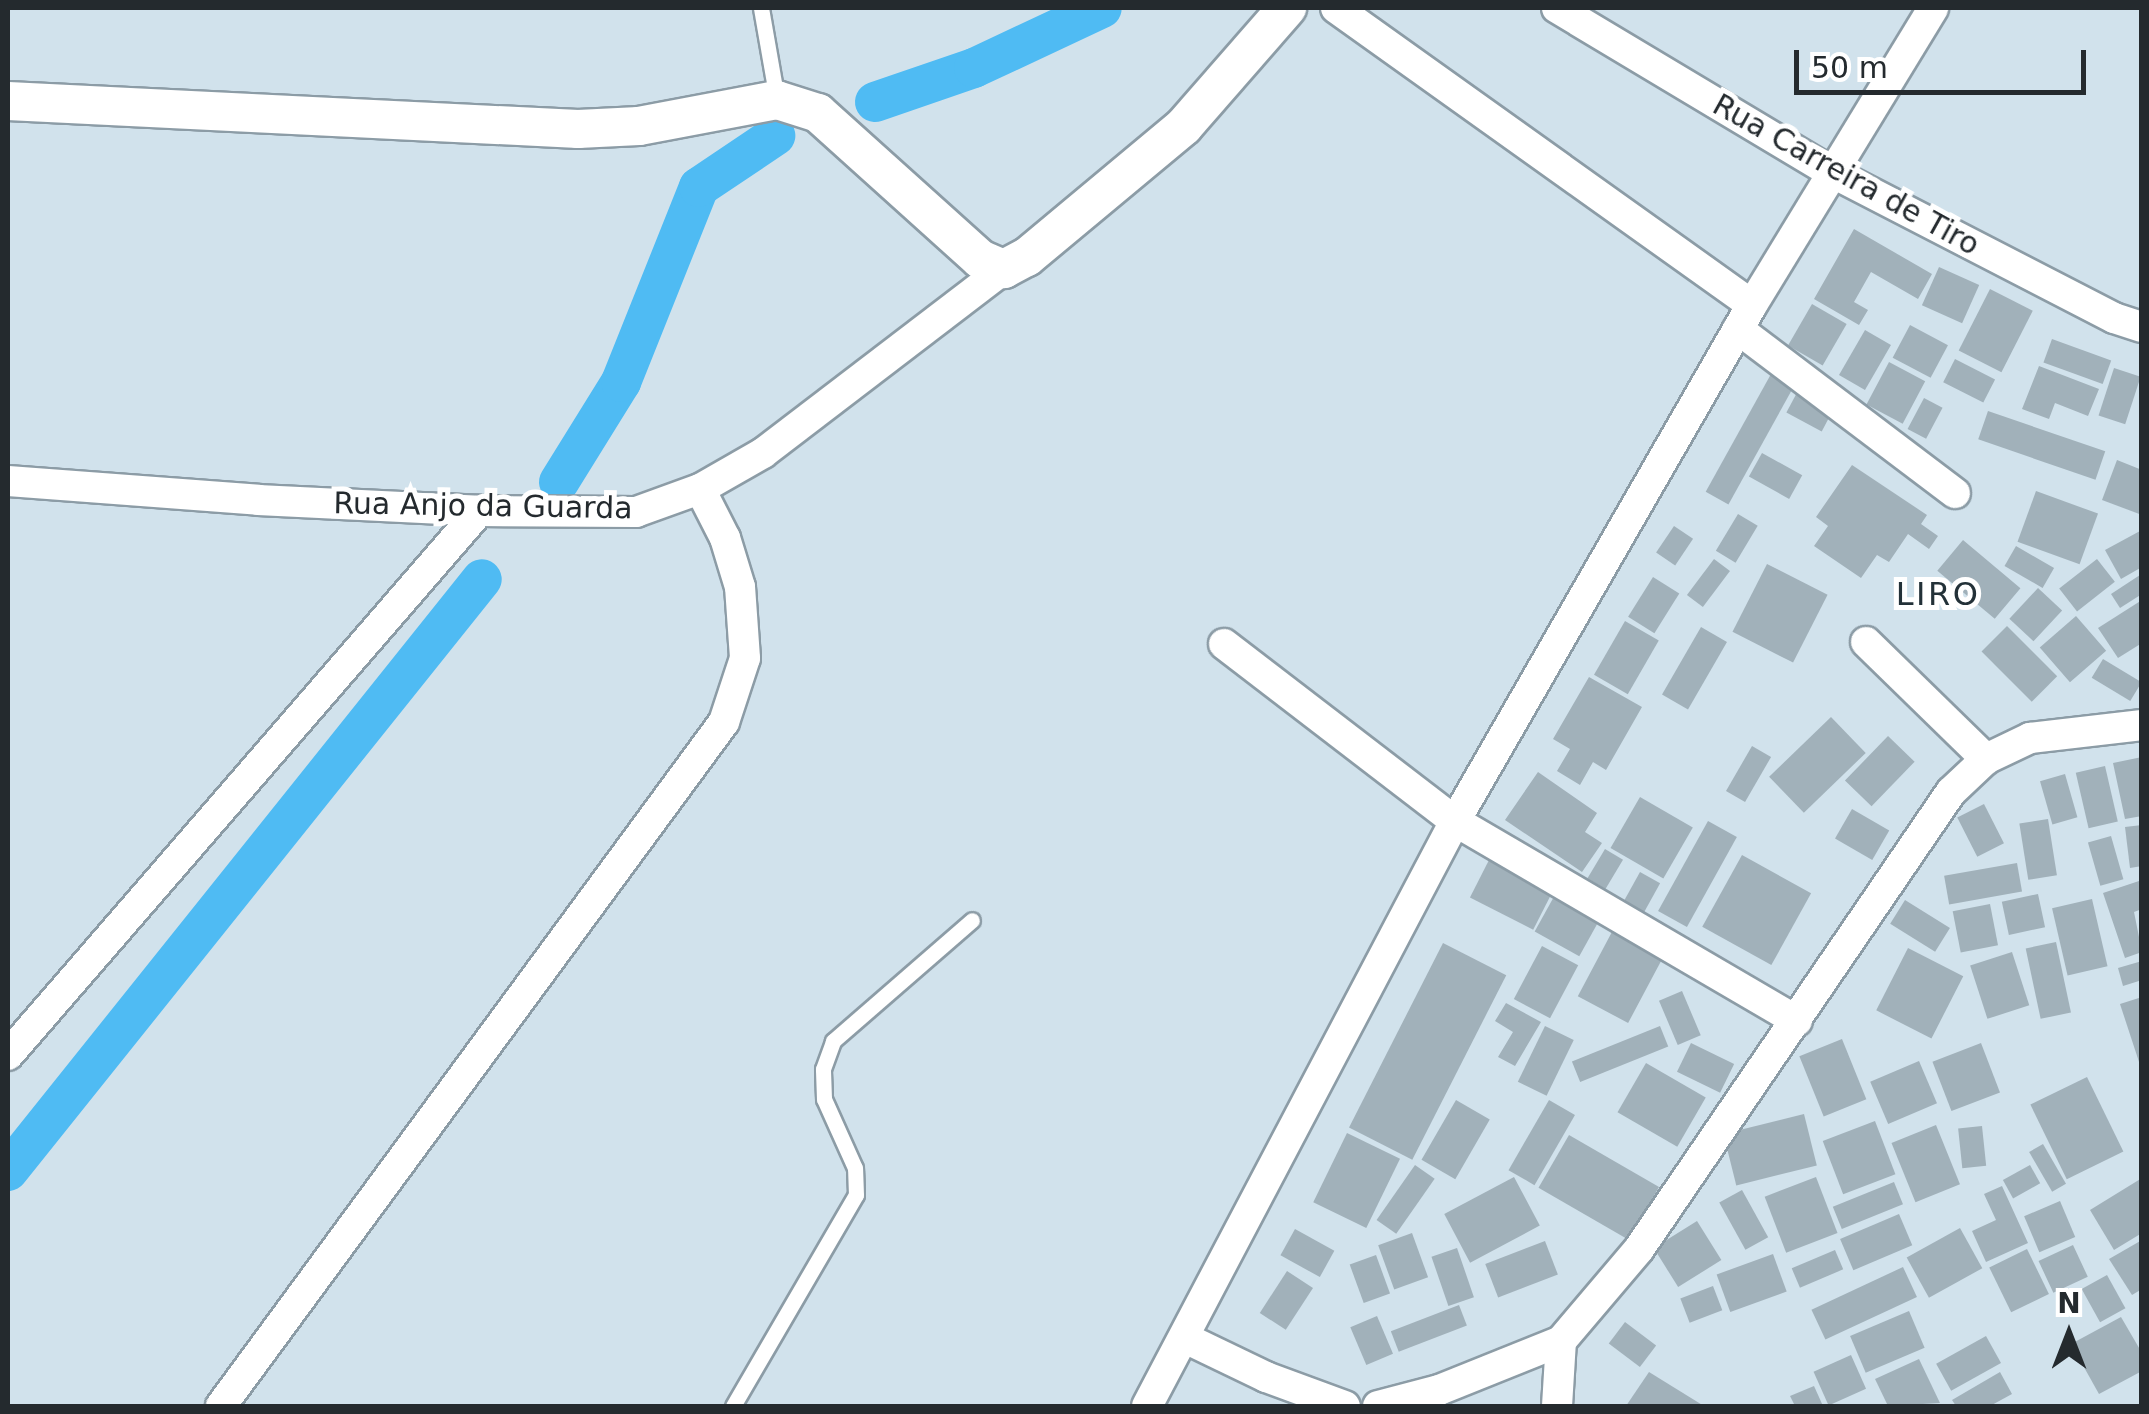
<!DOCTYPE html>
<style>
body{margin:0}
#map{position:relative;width:2149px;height:1414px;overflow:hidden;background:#d1e2ec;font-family:"DejaVu Sans",sans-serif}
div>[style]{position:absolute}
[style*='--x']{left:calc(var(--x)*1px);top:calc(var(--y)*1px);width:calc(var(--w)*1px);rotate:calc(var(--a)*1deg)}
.canal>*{height:40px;margin:-20px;padding:0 20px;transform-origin:20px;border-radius:20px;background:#4fbbf3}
.building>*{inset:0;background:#a1b1ba;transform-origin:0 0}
.roads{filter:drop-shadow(2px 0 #8c9ca6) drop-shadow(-2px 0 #8c9ca6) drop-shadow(0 2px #8c9ca6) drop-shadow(0 -2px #8c9ca6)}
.service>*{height:15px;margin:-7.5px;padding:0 7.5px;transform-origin:7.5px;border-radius:7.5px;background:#fff}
.minor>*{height:30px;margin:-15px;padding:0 15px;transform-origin:15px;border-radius:15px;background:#fff}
.tertiary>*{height:38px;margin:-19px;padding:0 19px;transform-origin:19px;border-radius:19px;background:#fff}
span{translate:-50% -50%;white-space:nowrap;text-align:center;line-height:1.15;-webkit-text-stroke:10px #fff;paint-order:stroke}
.street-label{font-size:30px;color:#242a2e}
.neighbourhood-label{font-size:32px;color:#233138;letter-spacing:2.5px}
.frame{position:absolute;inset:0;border:10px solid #242a2e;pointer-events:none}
.north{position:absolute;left:2019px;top:1284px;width:100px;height:100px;-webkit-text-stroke:8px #fff;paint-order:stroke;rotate:0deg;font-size:28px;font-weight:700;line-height:40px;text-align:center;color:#242a2e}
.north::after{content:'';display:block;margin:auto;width:35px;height:45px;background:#242a2e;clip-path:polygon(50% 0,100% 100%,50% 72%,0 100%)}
.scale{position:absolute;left:1794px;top:50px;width:292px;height:45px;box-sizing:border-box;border:5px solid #242a2e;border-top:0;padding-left:12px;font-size:30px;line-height:35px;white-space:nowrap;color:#242a2e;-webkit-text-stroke:8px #fff;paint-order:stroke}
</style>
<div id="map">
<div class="canal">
<div style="--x:875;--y:102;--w:105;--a:-19"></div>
<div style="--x:974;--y:68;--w:141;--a:-25.1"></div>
<div style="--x:559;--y:482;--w:118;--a:-58.2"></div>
<div style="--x:621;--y:382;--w:210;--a:-68.2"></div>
<div style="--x:699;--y:187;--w:92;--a:-33.9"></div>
<div style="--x:8;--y:1171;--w:758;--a:-51.32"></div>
</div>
<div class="building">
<div style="clip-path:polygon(1854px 229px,1932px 274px,1918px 299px,1871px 272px,1854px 302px,1868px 310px,1859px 325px,1814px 299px)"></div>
<div style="left:1939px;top:267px;width:44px;height:42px;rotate:24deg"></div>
<div style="left:1990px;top:289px;width:48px;height:69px;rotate:27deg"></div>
<div style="left:1812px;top:304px;width:40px;height:48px;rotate:30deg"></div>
<div style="left:1910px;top:325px;width:43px;height:37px;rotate:28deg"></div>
<div style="left:1865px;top:330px;width:30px;height:52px;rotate:30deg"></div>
<div style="left:2052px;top:339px;width:63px;height:25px;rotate:20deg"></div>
<div style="left:1955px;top:359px;width:45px;height:26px;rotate:27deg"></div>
<div style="left:1889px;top:362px;width:41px;height:48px;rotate:28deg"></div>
<div style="left:1776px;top:365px;width:26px;height:145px;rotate:29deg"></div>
<div style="clip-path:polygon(2039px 366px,2099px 389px,2088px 416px,2055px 403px,2049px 419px,2022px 409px)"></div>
<div style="left:2114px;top:368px;width:28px;height:50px;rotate:18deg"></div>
<div style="left:1800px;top:387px;width:40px;height:29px;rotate:28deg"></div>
<div style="left:1924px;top:398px;width:21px;height:35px;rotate:28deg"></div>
<div style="left:1988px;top:411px;width:124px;height:30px;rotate:19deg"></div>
<div style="left:1762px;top:453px;width:46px;height:27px;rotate:29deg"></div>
<div style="clip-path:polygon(2117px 460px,2142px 470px,2142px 515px,2102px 500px)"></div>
<div style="clip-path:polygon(1852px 465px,1927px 515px,1921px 524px,1938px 536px,1929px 549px,1908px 534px,1889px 562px,1877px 555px,1861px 578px,1814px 546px,1828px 526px,1816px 517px)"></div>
<div style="left:2036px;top:491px;width:66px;height:54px;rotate:20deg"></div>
<div style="left:1738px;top:514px;width:23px;height:43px;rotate:31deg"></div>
<div style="left:1674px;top:526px;width:23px;height:32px;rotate:34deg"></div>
<div style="clip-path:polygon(2140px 531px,2142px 567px,2121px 579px,2105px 550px)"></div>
<div style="left:1963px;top:540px;width:75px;height:40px;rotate:40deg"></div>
<div style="left:2016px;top:546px;width:44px;height:23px;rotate:30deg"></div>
<div style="left:1714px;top:559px;width:20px;height:45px;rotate:37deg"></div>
<div style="left:2097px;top:559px;width:29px;height:48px;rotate:52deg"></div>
<div style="left:1767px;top:564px;width:68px;height:76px;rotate:27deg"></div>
<div style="clip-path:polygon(2140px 575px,2142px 594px,2120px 608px,2111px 594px)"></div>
<div style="left:1653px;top:577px;width:31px;height:47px;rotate:32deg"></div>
<div style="left:2038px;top:588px;width:33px;height:42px;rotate:43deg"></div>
<div style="clip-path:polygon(2142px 600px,2142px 643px,2118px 658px,2098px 628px)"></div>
<div style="left:2076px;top:616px;width:46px;height:48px;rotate:49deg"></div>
<div style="left:1625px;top:621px;width:39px;height:62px;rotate:30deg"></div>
<div style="left:2007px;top:626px;width:71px;height:36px;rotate:45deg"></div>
<div style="left:1701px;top:627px;width:30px;height:78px;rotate:30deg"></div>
<div style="left:2103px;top:659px;width:45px;height:22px;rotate:31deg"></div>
<div style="clip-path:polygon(1589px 677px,1642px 707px,1606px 770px,1593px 762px,1580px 785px,1557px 771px,1570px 749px,1553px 739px)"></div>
<div style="left:1831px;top:717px;width:50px;height:86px;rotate:46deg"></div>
<div style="left:1888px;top:736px;width:37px;height:62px;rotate:44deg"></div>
<div style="left:1752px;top:746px;width:22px;height:52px;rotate:30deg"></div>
<div style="clip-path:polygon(2142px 757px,2142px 816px,2125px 819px,2113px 763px)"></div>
<div style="left:2105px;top:766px;width:57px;height:30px;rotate:77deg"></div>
<div style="clip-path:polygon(1538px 772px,1597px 813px,1585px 832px,1602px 843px,1582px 872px,1505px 820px)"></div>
<div style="left:2065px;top:774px;width:45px;height:26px;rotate:74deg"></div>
<div style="left:1640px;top:797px;width:61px;height:59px;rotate:30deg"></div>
<div style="left:1984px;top:804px;width:44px;height:30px;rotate:63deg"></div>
<div style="left:1852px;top:809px;width:43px;height:34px;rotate:30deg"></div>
<div style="left:2048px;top:819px;width:57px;height:29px;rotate:81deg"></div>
<div style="left:1708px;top:821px;width:33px;height:103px;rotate:29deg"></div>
<div style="clip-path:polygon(2142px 825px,2142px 866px,2130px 868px,2125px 827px)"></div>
<div style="left:2111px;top:836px;width:45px;height:24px;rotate:74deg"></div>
<div style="left:1605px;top:849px;width:21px;height:34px;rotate:31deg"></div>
<div style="left:1742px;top:855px;width:79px;height:82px;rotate:29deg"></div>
<div style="left:1489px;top:860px;width:71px;height:42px;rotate:27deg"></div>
<div style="left:2017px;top:863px;width:29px;height:74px;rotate:80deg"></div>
<div style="left:1640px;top:872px;width:23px;height:34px;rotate:29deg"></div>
<div style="clip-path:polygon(2142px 880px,2142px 909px,2134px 912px,2142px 952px,2125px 958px,2103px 893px)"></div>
<div style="left:1556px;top:893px;width:51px;height:44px;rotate:29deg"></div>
<div style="left:2038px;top:894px;width:34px;height:37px;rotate:78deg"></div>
<div style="left:2092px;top:899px;width:69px;height:41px;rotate:77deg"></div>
<div style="left:1905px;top:900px;width:53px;height:28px;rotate:32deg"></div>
<div style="left:1990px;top:904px;width:42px;height:38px;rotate:79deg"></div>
<div style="left:1613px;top:930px;width:57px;height:75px;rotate:28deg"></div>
<div style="left:2056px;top:942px;width:72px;height:31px;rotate:78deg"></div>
<div style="left:1443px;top:943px;width:71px;height:207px;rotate:27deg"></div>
<div style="left:1542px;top:946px;width:41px;height:60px;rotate:28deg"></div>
<div style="left:1908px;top:948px;width:62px;height:70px;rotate:27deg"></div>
<div style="left:2012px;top:952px;width:56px;height:44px;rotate:72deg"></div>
<div style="clip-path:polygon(2142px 961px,2142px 980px,2123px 986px,2118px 968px)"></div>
<div style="left:1682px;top:991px;width:48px;height:25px;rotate:67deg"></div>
<div style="clip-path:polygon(2142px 997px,2142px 1068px,2141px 1068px,2120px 1004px)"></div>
<div style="clip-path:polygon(1506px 1003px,1541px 1022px,1515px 1066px,1498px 1057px,1513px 1032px,1495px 1021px)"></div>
<div style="left:1545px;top:1026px;width:32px;height:62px;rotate:26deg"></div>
<div style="left:1660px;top:1026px;width:22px;height:95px;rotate:68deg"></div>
<div style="left:1842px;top:1039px;width:65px;height:46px;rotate:68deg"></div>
<div style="left:1691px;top:1043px;width:48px;height:32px;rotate:26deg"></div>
<div style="left:1981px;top:1043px;width:53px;height:52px;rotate:69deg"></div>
<div style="left:1919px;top:1061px;width:46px;height:53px;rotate:67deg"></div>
<div style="left:1646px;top:1063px;width:69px;height:57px;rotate:30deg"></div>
<div style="left:2087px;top:1077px;width:83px;height:63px;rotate:64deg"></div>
<div style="left:1456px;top:1100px;width:39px;height:69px;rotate:30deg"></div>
<div style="left:1549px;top:1100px;width:30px;height:81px;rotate:30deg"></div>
<div style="left:1804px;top:1114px;width:53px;height:83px;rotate:76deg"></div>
<div style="left:1875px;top:1121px;width:57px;height:56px;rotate:69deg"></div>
<div style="left:1936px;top:1125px;width:64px;height:48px;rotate:68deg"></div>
<div style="left:1982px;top:1126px;width:40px;height:24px;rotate:84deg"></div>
<div style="left:1347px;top:1133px;width:59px;height:77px;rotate:26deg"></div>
<div style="left:1569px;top:1135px;width:104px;height:61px;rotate:30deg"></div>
<div style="left:2043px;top:1144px;width:46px;height:16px;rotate:60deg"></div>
<div style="left:1415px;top:1165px;width:24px;height:67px;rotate:35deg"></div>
<div style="left:2030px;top:1165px;width:21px;height:31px;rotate:61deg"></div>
<div style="left:1514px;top:1177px;width:55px;height:79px;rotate:62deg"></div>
<div style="left:1816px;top:1177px;width:60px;height:55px;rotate:69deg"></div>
<div style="clip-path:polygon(2142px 1178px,2142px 1233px,2114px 1250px,2090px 1210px)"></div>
<div style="left:1894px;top:1182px;width:24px;height:66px;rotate:68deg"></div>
<div style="clip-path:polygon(2002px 1186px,2028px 1243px,1986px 1262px,1972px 1231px,1996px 1220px,1984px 1194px)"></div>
<div style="left:1742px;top:1190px;width:54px;height:26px;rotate:61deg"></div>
<div style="left:2060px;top:1201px;width:39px;height:39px;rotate:67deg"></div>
<div style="left:1899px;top:1214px;width:34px;height:64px;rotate:67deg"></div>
<div style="left:1697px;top:1221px;width:46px;height:51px;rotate:58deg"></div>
<div style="left:1960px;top:1228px;width:46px;height:61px;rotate:61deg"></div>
<div style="left:1295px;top:1229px;width:45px;height:30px;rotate:29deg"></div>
<div style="left:1412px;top:1233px;width:47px;height:36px;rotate:70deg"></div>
<div style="clip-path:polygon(2142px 1240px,2142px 1289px,2132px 1295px,2109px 1259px)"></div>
<div style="left:1545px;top:1241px;width:36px;height:64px;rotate:69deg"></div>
<div style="left:2073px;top:1245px;width:35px;height:38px;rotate:65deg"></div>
<div style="left:1457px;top:1248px;width:52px;height:27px;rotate:71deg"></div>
<div style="left:2027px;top:1249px;width:50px;height:42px;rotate:64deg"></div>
<div style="left:1835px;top:1250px;width:21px;height:47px;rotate:67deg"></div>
<div style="left:1773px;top:1254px;width:40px;height:60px;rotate:70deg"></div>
<div style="left:1376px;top:1255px;width:41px;height:28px;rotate:70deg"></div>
<div style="left:1903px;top:1267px;width:33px;height:101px;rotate:65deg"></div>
<div style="left:1287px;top:1271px;width:31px;height:50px;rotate:33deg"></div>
<div style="left:2107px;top:1275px;width:38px;height:29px;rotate:61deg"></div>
<div style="left:1713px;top:1286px;width:26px;height:35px;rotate:69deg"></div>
<div style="left:1459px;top:1305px;width:22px;height:73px;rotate:69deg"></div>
<div style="left:1909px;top:1311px;width:40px;height:64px;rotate:67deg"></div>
<div style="left:1377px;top:1316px;width:41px;height:29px;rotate:67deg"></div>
<div style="clip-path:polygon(2121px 1317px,2142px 1353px,2142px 1371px,2099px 1394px,2071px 1344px)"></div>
<div style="left:1625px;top:1322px;width:39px;height:27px;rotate:37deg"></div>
<div style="left:1986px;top:1336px;width:31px;height:57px;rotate:61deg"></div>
<div style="left:1851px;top:1355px;width:37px;height:41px;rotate:66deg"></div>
<div style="clip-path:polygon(1919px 1359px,1940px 1403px,1888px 1406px,1875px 1379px)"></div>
<div style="clip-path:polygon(1649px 1372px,1704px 1406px,1626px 1406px)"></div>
<div style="clip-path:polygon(2000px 1372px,2012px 1394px,1990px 1406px,1956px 1406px,1952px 1400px)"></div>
<div style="clip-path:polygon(1814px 1386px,1823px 1406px,1795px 1406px,1790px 1396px)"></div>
</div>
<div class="roads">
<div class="service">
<div style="--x:761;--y:8;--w:93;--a:80.1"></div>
<div style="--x:733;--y:1406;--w:244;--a:-59.8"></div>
<div style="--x:856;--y:1195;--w:27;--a:-92"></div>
<div style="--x:855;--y:1168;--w:76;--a:-114.2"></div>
<div style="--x:824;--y:1099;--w:30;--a:-92"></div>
<div style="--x:823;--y:1069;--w:30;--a:-70"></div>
<div style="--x:833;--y:1041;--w:184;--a:-41"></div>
</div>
<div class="minor">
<div style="--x:1336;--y:8;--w:511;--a:35.52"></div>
<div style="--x:1557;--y:8;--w:322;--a:30.9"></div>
<div style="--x:1833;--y:173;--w:316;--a:27.3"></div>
<div style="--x:2114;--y:318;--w:29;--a:18"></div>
<div style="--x:1738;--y:329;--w:272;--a:37.1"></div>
<div style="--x:8;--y:481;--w:251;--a:4.3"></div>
<div style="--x:258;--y:500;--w:221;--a:2.8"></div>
<div style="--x:479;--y:511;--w:157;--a:0.4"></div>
<div style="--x:636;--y:512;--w:68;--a:-19.8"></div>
<div style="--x:700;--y:489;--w:73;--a:-29.7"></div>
<div style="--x:763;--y:453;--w:303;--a:-37.4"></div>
<div style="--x:1866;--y:642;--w:168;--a:44.3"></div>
<div style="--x:1224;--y:644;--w:291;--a:37.5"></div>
<div style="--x:1455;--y:821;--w:396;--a:30.3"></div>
<div style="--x:8;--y:1055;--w:720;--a:-49.11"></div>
<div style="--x:1185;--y:1338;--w:90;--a:25.7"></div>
<div style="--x:1266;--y:1377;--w:84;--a:20.2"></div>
<div style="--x:221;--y:1406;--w:849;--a:-53.67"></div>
<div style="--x:724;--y:722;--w:67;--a:-71.8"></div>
<div style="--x:745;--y:658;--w:71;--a:-94"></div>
<div style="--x:740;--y:587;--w:51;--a:-107"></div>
<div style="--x:725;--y:538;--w:55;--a:-117"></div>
<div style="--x:1147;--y:1406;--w:661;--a:-62.23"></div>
<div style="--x:1455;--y:821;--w:595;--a:-60.08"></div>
<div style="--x:1752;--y:305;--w:348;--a:-58.6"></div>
<div style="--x:1378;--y:1406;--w:63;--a:-14.7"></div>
<div style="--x:1439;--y:1390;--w:131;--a:-21.9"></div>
<div style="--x:1561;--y:1341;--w:121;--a:-49.7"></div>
<div style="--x:1639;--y:1249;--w:553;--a:-55.68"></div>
<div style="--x:1951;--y:792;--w:48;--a:-43.3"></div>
<div style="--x:1986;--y:759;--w:49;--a:-25.5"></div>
<div style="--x:2030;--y:738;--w:113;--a:-6.6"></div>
<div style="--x:1557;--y:1406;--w:65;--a:-86.5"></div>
</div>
<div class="tertiary">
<div style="--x:8;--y:101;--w:571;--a:2.81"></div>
<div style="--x:578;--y:129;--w:61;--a:-2.8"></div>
<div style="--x:639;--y:126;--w:140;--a:-10.7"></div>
<div style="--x:777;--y:100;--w:43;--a:17.6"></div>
<div style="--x:818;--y:113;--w:218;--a:42"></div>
<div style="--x:980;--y:259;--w:26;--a:23"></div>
<div style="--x:1004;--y:269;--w:26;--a:-28"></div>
<div style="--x:1027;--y:257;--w:204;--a:-39.8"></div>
<div style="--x:1184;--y:126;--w:157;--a:-48.9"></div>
</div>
</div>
<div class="street-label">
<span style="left:1846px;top:175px;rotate:29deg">Rua Carreira de Tiro</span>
<span style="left:483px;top:506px;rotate:1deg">Rua Anjo da Guarda</span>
</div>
<div class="neighbourhood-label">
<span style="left:1938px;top:594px">LIRO</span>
</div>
<div class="frame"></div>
<div class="north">N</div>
<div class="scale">50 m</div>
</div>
